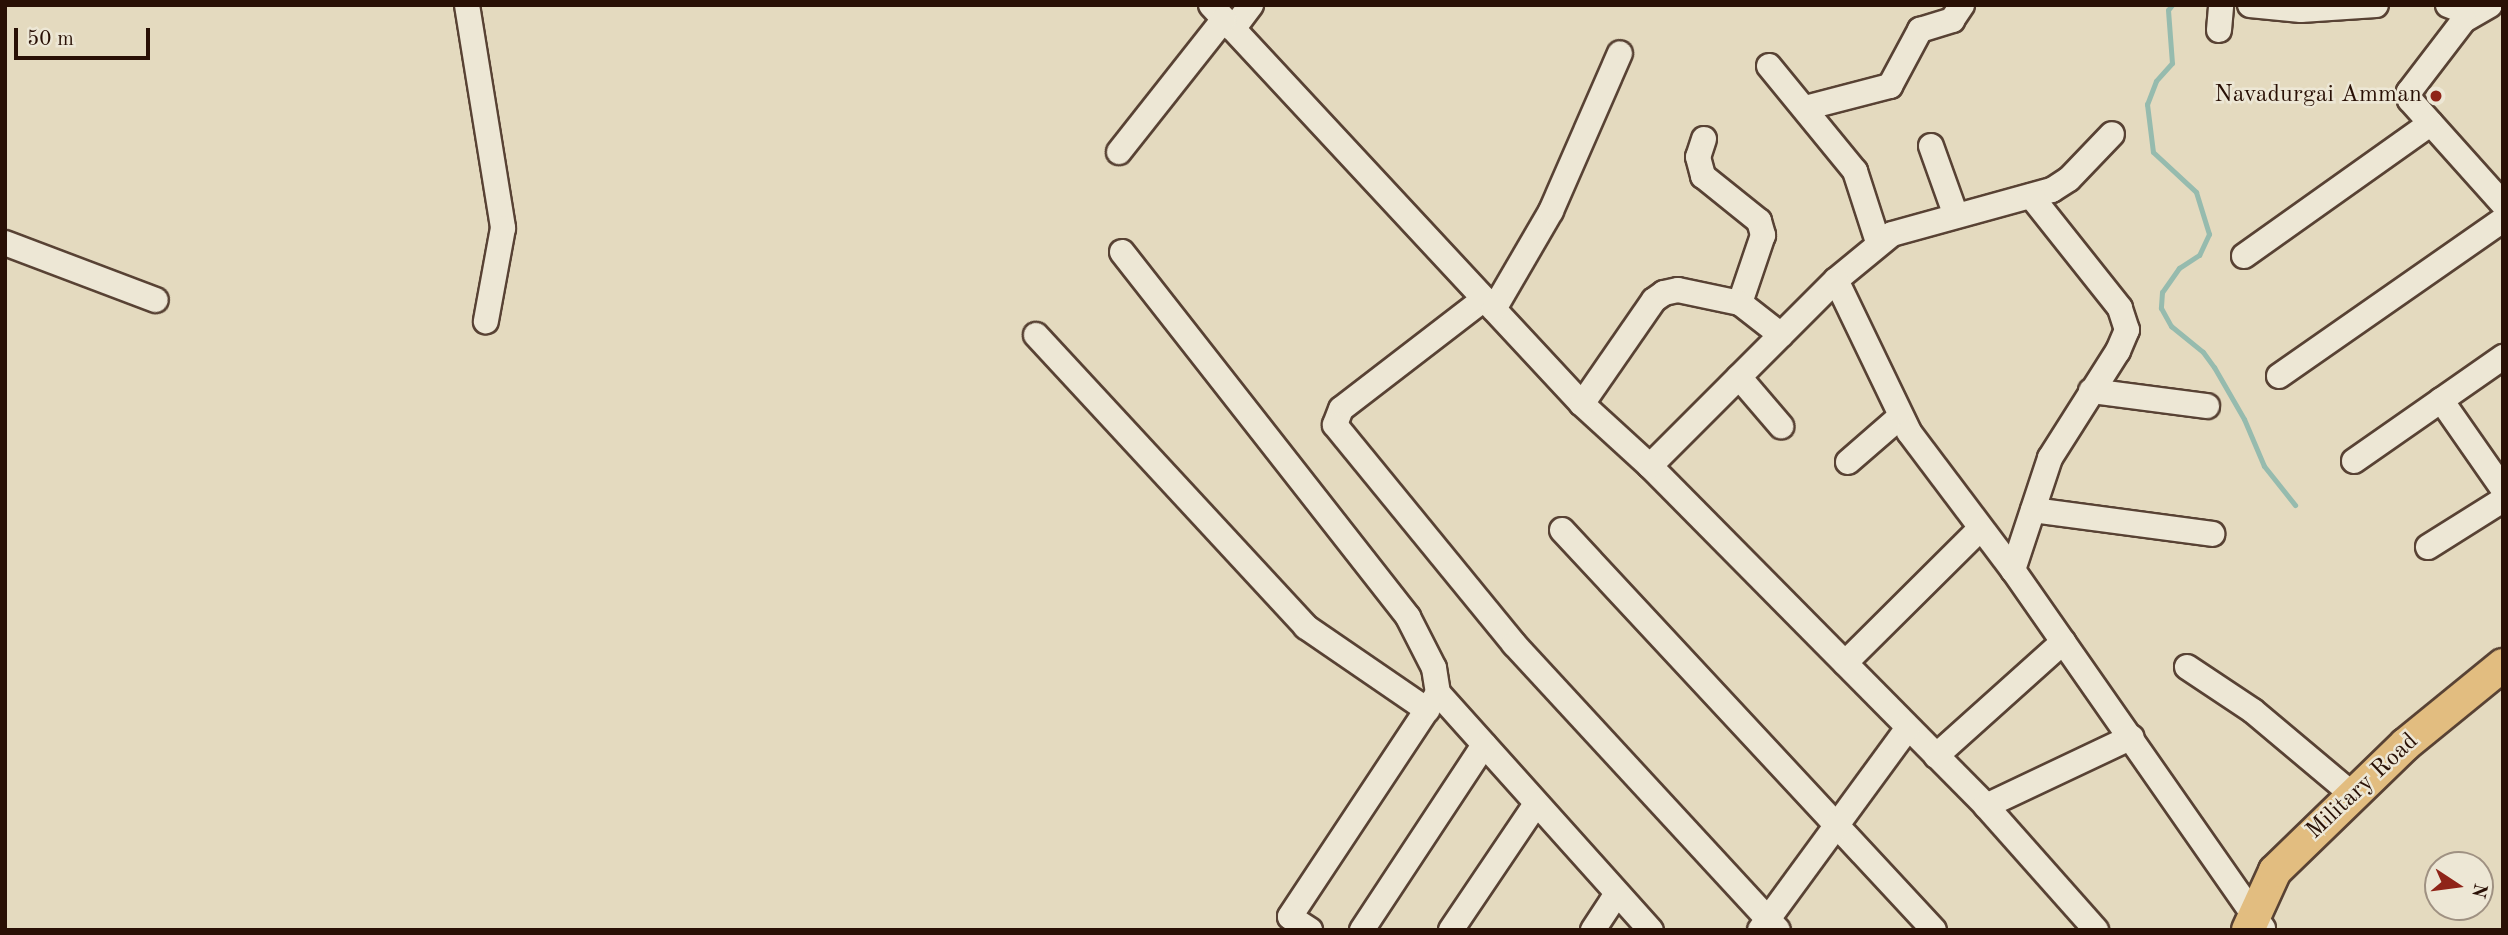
<!DOCTYPE html>
<style>
body{margin:0}
#map{position:relative;width:2508px;height:935px;overflow:hidden;background:#e4dabf;font-family:"Old Standard TT",serif}
div>[style]{position:absolute}
[style*='--x']{left:calc(var(--x)*1px);top:calc(var(--y)*1px);width:calc(var(--w)*1px);rotate:calc(var(--a)*1deg)}
.stream>*{height:5px;margin:-2.5px;padding:0 2.5px;transform-origin:2.5px;border-radius:2.5px;background:#96bbae}
.roads{filter:drop-shadow(2px 0 #584234) drop-shadow(-2px 0 #584234) drop-shadow(0 2px #584234) drop-shadow(0 -2px #584234)}
.minor>*{height:24px;margin:-12px;padding:0 12px;transform-origin:12px;border-radius:12px;background:#ede7d5}
.major>*{height:32px;margin:-16px;padding:0 16px;transform-origin:16px;border-radius:16px;background:#e2bd80}
.dots>*{width:19px;height:19px;translate:-50% -50%;box-sizing:border-box;border:4px solid #ede7d5;border-radius:50%}
span{translate:-50% -50%;white-space:nowrap;text-align:center;line-height:1.15;-webkit-text-stroke:5px #ede7d5;paint-order:stroke}
.poi-label{font-size:24px;color:#291005}
.right{translate:-100% -50%;text-align:right}
.street-label{font-size:24px;color:#291005}
.frame{position:absolute;inset:0;border:7px solid #291005;pointer-events:none}
.north{position:absolute;left:2424px;top:851px;width:70px;height:70px;box-sizing:border-box;background:#ede7d5;border:2px solid #9f9182;border-radius:50%;rotate:103deg;font-size:19px;font-weight:700;line-height:28px;text-align:center;color:#291005}
.north::after{content:'';display:block;margin:auto;width:24px;height:32px;background:#8f2418;clip-path:polygon(50% 0,100% 100%,50% 72%,0 100%)}
.scale{position:absolute;left:14px;top:28px;width:136px;height:32px;box-sizing:border-box;border:4px solid #291005;border-top:0;padding-left:9px;font-size:21px;line-height:24px;white-space:nowrap;color:#291005;-webkit-text-stroke:5px #ede7d5;paint-order:stroke}
</style>
<div id="map">
<div class="stream">
<div style="--x:2172;--y:5;--w:6;--a:129"></div>
<div style="--x:2168;--y:10;--w:53;--a:85.7"></div>
<div style="--x:2172;--y:63;--w:24;--a:132"></div>
<div style="--x:2156;--y:81;--w:25;--a:111"></div>
<div style="--x:2147;--y:104;--w:48;--a:82.9"></div>
<div style="--x:2153;--y:152;--w:59;--a:42.9"></div>
<div style="--x:2196;--y:192;--w:44;--a:72.8"></div>
<div style="--x:2209;--y:234;--w:23;--a:115"></div>
<div style="--x:2199;--y:255;--w:24;--a:147"></div>
<div style="--x:2179;--y:268;--w:29;--a:125"></div>
<div style="--x:2162;--y:292;--w:16;--a:94"></div>
<div style="--x:2161;--y:308;--w:21;--a:61"></div>
<div style="--x:2171;--y:326;--w:41;--a:39.1"></div>
<div style="--x:2203;--y:352;--w:19;--a:54"></div>
<div style="--x:2214;--y:367;--w:60;--a:60"></div>
<div style="--x:2244;--y:419;--w:51;--a:66.9"></div>
<div style="--x:2264;--y:466;--w:50;--a:51.5"></div>
</div>
<div class="roads">
<div class="minor">
<div style="--x:467;--y:5;--w:226;--a:80.8"></div>
<div style="--x:503;--y:228;--w:95;--a:100.4"></div>
<div style="--x:1211;--y:5;--w:545;--a:47.08"></div>
<div style="--x:1582;--y:404;--w:92;--a:42.4"></div>
<div style="--x:1650;--y:466;--w:478;--a:45.3"></div>
<div style="--x:1986;--y:806;--w:166;--a:48.4"></div>
<div style="--x:2250;--y:5;--w:51;--a:5.6"></div>
<div style="--x:2301;--y:10;--w:75;--a:-3.8"></div>
<div style="--x:2448;--y:5;--w:25;--a:21"></div>
<div style="--x:2490;--y:5;--w:30;--a:150"></div>
<div style="--x:2464;--y:20;--w:91;--a:127.4"></div>
<div style="--x:2409;--y:92;--w:8;--a:83"></div>
<div style="--x:2410;--y:100;--w:140;--a:48.2"></div>
<div style="--x:1233;--y:29;--w:30;--a:-53"></div>
<div style="--x:2219;--y:30;--w:25;--a:-85"></div>
<div style="--x:1769;--y:66;--w:136;--a:50.7"></div>
<div style="--x:1855;--y:171;--w:75;--a:72.1"></div>
<div style="--x:1805;--y:108;--w:88;--a:-14.5"></div>
<div style="--x:1890;--y:86;--w:64;--a:-61.8"></div>
<div style="--x:1920;--y:30;--w:34;--a:-17"></div>
<div style="--x:1952;--y:20;--w:18;--a:-56"></div>
<div style="--x:1704;--y:139;--w:19;--a:108"></div>
<div style="--x:1698;--y:157;--w:20;--a:75"></div>
<div style="--x:1703;--y:176;--w:72;--a:38.8"></div>
<div style="--x:1759;--y:221;--w:15;--a:74"></div>
<div style="--x:1763;--y:235;--w:72;--a:108.7"></div>
<div style="--x:1931;--y:146;--w:74;--a:70.3"></div>
<div style="--x:1119;--y:152;--w:169;--a:-51.7"></div>
<div style="--x:5;--y:243;--w:161;--a:20.7"></div>
<div style="--x:1122;--y:252;--w:464;--a:51.9"></div>
<div style="--x:1408;--y:617;--w:57;--a:63"></div>
<div style="--x:1434;--y:668;--w:25;--a:81"></div>
<div style="--x:1438;--y:693;--w:268;--a:123.5"></div>
<div style="--x:1290;--y:917;--w:24;--a:33"></div>
<div style="--x:2244;--y:256;--w:229;--a:-35.4"></div>
<div style="--x:1836;--y:280;--w:72;--a:-39.4"></div>
<div style="--x:1892;--y:234;--w:166;--a:-15.4"></div>
<div style="--x:2052;--y:190;--w:20;--a:-33"></div>
<div style="--x:2069;--y:179;--w:62;--a:-46.3"></div>
<div style="--x:1484;--y:299;--w:180;--a:142.4"></div>
<div style="--x:1341;--y:409;--w:17;--a:111"></div>
<div style="--x:1335;--y:425;--w:283;--a:50.7"></div>
<div style="--x:1514;--y:644;--w:389;--a:47.3"></div>
<div style="--x:1494;--y:309;--w:113;--a:-59.8"></div>
<div style="--x:1551;--y:211;--w:172;--a:-66.4"></div>
<div style="--x:1036;--y:335;--w:398;--a:47.2"></div>
<div style="--x:1306;--y:627;--w:147;--a:34.4"></div>
<div style="--x:2279;--y:376;--w:273;--a:-34.9"></div>
<div style="--x:1739;--y:377;--w:65;--a:49.4"></div>
<div style="--x:2091;--y:391;--w:117;--a:7.4"></div>
<div style="--x:2441;--y:400;--w:108;--a:55.1"></div>
<div style="--x:1582;--y:404;--w:126;--a:-55.3"></div>
<div style="--x:1654;--y:300;--w:12;--a:-35"></div>
<div style="--x:1664;--y:293;--w:14;--a:-12"></div>
<div style="--x:1678;--y:290;--w:63;--a:11.8"></div>
<div style="--x:1740;--y:303;--w:52;--a:38"></div>
<div style="--x:2354;--y:461;--w:182;--a:-34.9"></div>
<div style="--x:1848;--y:462;--w:70;--a:-41"></div>
<div style="--x:1650;--y:466;--w:263;--a:-45"></div>
<div style="--x:1836;--y:280;--w:169;--a:64.3"></div>
<div style="--x:1909;--y:432;--w:173;--a:53"></div>
<div style="--x:2013;--y:570;--w:437;--a:55.1"></div>
<div style="--x:2033;--y:510;--w:181;--a:7.6"></div>
<div style="--x:1562;--y:530;--w:546;--a:47.08"></div>
<div style="--x:2428;--y:547;--w:89;--a:-32.1"></div>
<div style="--x:2013;--y:570;--w:118;--a:-71.7"></div>
<div style="--x:2050;--y:458;--w:127;--a:-57.6"></div>
<div style="--x:2118;--y:351;--w:23;--a:-67"></div>
<div style="--x:2127;--y:330;--w:23;--a:-108"></div>
<div style="--x:2120;--y:308;--w:143;--a:-128.5"></div>
<div style="--x:1845;--y:663;--w:190;--a:-44.8"></div>
<div style="--x:2187;--y:667;--w:79;--a:33.7"></div>
<div style="--x:2253;--y:711;--w:131;--a:40"></div>
<div style="--x:1438;--y:693;--w:319;--a:48.1"></div>
<div style="--x:1936;--y:756;--w:171;--a:-41.9"></div>
<div style="--x:1986;--y:806;--w:161;--a:-25.3"></div>
<div style="--x:1362;--y:930;--w:222;--a:-56.6"></div>
<div style="--x:1451;--y:930;--w:152;--a:-56"></div>
<div style="--x:1593;--y:930;--w:42;--a:-56.7"></div>
<div style="--x:1760;--y:930;--w:250;--a:-53.8"></div>
</div>
<div class="major">
<div style="--x:2248;--y:930;--w:65;--a:-65.4"></div>
<div style="--x:2275;--y:871;--w:182;--a:-44.1"></div>
<div style="--x:2406;--y:744;--w:125;--a:-39.2"></div>
</div>
</div>
<div class="dots">
<div style="left:2436px;top:96px;background:#8f2418"></div>
</div>
<div class="poi-label">
<span class="right" style="left:2422px;top:96px">Navadurgai Amman</span>
</div>
<div class="street-label">
<span style="left:2363px;top:787px;rotate:-43deg">Military Road</span>
</div>
<div class="frame"></div>
<div class="north">N</div>
<div class="scale">50 m</div>
</div>
